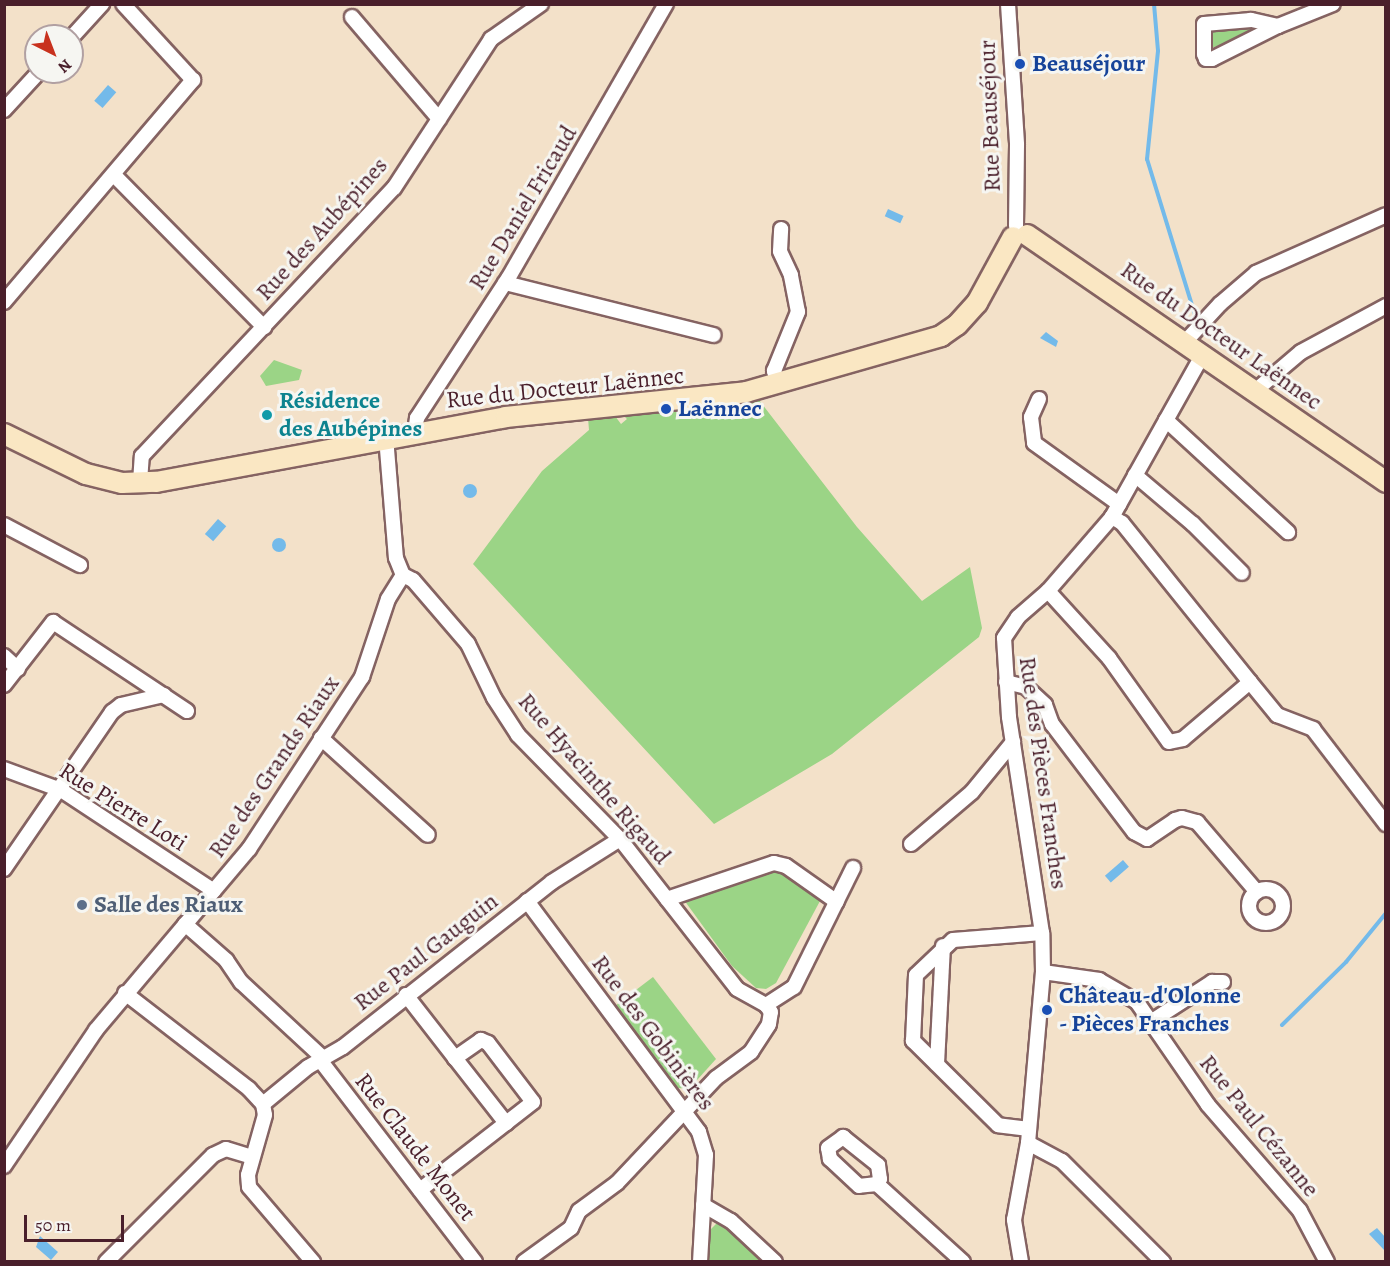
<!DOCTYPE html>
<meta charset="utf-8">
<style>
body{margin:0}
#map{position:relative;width:1390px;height:1266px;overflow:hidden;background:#f3e1c9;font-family:Alegreya,serif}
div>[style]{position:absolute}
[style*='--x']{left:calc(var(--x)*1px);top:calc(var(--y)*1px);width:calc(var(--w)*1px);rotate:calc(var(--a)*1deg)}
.green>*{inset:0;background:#9bd486}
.water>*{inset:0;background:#73baea;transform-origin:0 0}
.round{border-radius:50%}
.stream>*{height:4px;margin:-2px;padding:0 2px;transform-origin:2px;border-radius:2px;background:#73baea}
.roads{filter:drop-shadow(2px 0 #856362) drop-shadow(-2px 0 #856362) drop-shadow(0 2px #856362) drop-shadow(0 -2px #856362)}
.street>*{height:14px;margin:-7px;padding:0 7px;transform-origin:7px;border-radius:7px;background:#fff}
.street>.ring{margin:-7px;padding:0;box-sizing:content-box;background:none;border:14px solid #fff;border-radius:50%}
.secondary>*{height:20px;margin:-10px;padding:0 10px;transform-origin:10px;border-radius:10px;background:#fae7c3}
.dots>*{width:16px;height:16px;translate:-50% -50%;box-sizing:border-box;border:3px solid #f6f6f2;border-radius:50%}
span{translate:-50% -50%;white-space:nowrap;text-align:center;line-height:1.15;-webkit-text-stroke:6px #f6f6f2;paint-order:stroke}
.transit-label{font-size:24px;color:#164399;font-weight:700}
.left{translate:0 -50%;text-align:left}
.street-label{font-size:24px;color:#4a1f2b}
.culture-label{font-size:24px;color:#0d838f;font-weight:700}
.service-label{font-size:24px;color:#4e5e75;font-weight:700}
.frame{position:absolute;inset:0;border:6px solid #4a1f2b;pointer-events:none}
.north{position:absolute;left:24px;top:24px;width:60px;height:60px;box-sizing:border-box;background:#f6f6f2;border:2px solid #b1a0a2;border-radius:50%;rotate:138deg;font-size:16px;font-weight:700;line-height:24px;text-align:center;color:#4a1f2b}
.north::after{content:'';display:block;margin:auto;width:21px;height:27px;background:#c8321e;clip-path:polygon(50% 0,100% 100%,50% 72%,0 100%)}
.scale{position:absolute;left:24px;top:1215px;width:100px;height:27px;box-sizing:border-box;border:3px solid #4a1f2b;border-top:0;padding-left:8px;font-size:18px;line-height:21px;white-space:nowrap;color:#4a1f2b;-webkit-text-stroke:4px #f6f6f2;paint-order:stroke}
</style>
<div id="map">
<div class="green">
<div style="clip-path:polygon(1248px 26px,1252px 28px,1248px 36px,1211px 48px,1209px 30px)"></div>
<div style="clip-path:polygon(274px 360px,302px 370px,299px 380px,266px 386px,260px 376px)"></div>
<div style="clip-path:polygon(759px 400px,857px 527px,922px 601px,970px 567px,982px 628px,979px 637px,832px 754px,714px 824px,473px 564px,542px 471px,589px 430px,588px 418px,615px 416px,621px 424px,627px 419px,624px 416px,716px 408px)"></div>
<div style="clip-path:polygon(772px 867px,784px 870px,820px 901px,776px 983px,766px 989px,756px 988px,732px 966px,684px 900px)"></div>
<div style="clip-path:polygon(653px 977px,716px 1059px,689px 1089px,678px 1088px,615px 1006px)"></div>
<div style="clip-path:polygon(717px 1223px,728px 1223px,768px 1262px,708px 1262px,710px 1230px)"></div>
</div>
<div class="water">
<div style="left:108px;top:85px;width:11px;height:21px;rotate:41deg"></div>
<div style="left:888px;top:209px;width:17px;height:8px;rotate:24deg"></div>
<div style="clip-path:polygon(1046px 332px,1058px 341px,1056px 347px,1040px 338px)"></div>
<div class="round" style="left:463px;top:484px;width:14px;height:14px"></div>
<div style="left:218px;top:519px;width:11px;height:20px;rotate:41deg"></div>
<div class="round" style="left:272px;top:538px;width:14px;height:14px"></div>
<div style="left:1123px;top:860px;width:9px;height:24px;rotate:49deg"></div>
<div style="clip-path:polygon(1377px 1228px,1385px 1237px,1385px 1251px,1369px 1234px)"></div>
<div style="clip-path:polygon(40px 1236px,58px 1252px,51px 1260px,36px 1247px)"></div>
</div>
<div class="stream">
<div style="--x:1154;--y:4;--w:47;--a:85.1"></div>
<div style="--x:1158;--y:51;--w:109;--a:95.8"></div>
<div style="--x:1147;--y:159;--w:166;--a:72.9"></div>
<div style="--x:1282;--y:1025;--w:90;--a:-44.5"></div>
<div style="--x:1346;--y:962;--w:63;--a:-50.8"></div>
</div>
<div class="roads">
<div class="street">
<div style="--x:1008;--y:4;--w:141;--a:86.3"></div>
<div style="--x:1017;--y:145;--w:81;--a:90.7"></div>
<div style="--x:352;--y:17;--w:134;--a:49.5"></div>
<div style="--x:1278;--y:26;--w:28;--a:-167"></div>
<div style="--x:1251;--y:20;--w:47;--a:175.1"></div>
<div style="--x:1204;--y:24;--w:30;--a:90"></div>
<div style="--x:1204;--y:54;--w:5;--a:68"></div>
<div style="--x:1206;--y:59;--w:6;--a:0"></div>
<div style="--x:1212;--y:59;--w:74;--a:-26.6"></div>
<div style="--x:1278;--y:26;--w:59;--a:-21.8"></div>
<div style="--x:72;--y:37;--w:45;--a:-47.7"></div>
<div style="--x:4;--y:110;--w:52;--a:-47.4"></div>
<div style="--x:114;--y:175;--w:214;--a:45.4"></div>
<div style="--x:505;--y:283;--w:215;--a:14"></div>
<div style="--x:4;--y:302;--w:292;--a:-49.6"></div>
<div style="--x:193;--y:80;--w:103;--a:-132.6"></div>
<div style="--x:1185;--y:342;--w:52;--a:-47.4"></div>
<div style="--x:1220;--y:304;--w:48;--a:-40.7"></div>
<div style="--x:1256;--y:273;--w:142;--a:-24"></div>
<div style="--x:778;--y:385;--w:15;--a:-106"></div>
<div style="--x:774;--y:371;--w:64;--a:-67.9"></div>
<div style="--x:798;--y:312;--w:38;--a:-101"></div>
<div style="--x:791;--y:275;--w:26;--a:-115"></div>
<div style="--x:780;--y:251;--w:22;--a:-87"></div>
<div style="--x:1255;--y:391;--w:60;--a:-40.3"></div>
<div style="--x:1301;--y:352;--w:97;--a:-28.4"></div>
<div style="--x:1039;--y:399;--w:20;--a:114"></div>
<div style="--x:1031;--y:417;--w:26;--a:83"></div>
<div style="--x:1034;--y:443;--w:105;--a:35.7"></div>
<div style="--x:1166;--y:420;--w:166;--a:42.6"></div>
<div style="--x:415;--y:432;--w:14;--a:-82"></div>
<div style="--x:417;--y:418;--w:168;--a:-56.9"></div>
<div style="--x:509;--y:277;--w:315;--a:-60.1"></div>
<div style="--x:386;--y:437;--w:121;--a:85.3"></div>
<div style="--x:396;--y:558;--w:18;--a:68"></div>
<div style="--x:1135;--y:475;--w:76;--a:40.2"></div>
<div style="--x:1193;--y:524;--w:69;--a:45"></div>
<div style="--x:140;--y:482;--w:26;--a:-86"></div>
<div style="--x:142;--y:456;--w:368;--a:-46.8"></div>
<div style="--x:394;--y:188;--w:178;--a:-56.9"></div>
<div style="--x:491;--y:39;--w:61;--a:-35"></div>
<div style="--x:4;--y:525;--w:86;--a:27.8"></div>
<div style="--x:403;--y:575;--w:11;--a:27"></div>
<div style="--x:413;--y:580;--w:84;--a:49.3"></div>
<div style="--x:468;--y:644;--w:60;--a:64.3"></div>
<div style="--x:494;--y:698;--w:44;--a:57"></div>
<div style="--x:518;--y:735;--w:146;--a:45.6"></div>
<div style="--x:620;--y:839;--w:190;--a:52"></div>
<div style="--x:737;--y:989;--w:33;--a:29"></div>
<div style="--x:1048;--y:591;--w:91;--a:47.7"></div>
<div style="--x:1109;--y:658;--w:103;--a:54.5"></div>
<div style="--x:1169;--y:742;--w:14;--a:-12"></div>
<div style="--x:1183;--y:739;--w:88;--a:-40.4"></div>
<div style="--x:1250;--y:682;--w:204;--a:-128.8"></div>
<div style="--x:1122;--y:523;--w:12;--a:-149"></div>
<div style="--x:4;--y:656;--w:19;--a:43"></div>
<div style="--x:1006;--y:682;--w:21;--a:14"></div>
<div style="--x:1026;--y:687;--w:26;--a:43"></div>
<div style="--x:1045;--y:705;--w:20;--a:70"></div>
<div style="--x:1052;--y:724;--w:136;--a:52.8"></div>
<div style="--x:1134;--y:832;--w:15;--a:28"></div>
<div style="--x:1147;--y:839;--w:34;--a:-34"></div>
<div style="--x:1175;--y:820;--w:7;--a:-16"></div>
<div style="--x:1182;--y:818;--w:16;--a:15"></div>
<div style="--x:1197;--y:822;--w:92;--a:49.4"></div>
<div style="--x:1250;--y:682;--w:43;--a:50.7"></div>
<div style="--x:1277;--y:715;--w:39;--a:21"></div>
<div style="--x:1313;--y:729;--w:120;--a:52.5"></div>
<div style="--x:4;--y:685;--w:80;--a:-52.1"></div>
<div style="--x:53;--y:622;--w:161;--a:33.6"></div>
<div style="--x:321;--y:738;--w:144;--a:42.2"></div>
<div style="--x:4;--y:769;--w:61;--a:20.2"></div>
<div style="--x:61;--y:790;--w:183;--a:33.4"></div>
<div style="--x:911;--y:844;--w:80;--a:-40.4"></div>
<div style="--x:972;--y:792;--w:65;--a:-50.6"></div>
<div style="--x:4;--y:869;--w:191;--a:-55.5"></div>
<div style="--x:112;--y:712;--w:11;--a:-38"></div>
<div style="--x:121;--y:705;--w:44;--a:-13.1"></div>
<div class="ring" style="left:1249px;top:889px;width:20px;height:20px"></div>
<div style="--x:667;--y:899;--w:113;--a:-18.6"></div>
<div style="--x:774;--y:863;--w:12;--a:14"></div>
<div style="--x:786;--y:866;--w:62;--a:35.2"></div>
<div style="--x:527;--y:901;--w:288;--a:53.3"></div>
<div style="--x:699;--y:1132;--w:24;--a:73"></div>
<div style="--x:706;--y:1155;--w:107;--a:93.2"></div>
<div style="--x:185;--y:924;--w:55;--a:41.3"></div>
<div style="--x:226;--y:960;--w:27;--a:56"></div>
<div style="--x:241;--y:982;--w:112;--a:42.8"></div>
<div style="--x:1043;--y:972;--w:57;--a:8.1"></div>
<div style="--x:1099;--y:980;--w:44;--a:30.1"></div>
<div style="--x:1137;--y:1002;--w:125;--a:55.4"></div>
<div style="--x:1208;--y:1105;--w:140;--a:49"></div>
<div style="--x:1300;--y:1211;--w:58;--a:62.1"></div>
<div style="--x:125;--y:993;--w:157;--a:37.7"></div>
<div style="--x:249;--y:1089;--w:21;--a:47"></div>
<div style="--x:263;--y:1104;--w:11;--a:80"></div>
<div style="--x:265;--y:1115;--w:62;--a:105.8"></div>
<div style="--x:248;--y:1175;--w:12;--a:85"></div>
<div style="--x:249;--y:1187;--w:99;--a:49.5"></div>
<div style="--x:406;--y:995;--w:80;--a:52.1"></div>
<div style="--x:1152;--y:1021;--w:72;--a:-33"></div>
<div style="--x:1212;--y:982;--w:11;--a:0"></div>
<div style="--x:320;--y:1060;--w:255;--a:52.5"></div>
<div style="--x:937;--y:1064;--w:118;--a:-87.1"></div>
<div style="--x:263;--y:1104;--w:58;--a:-39.4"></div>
<div style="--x:308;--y:1067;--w:40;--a:-29.7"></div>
<div style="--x:343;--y:1047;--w:266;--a:-38.3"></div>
<div style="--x:552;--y:882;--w:80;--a:-32.3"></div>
<div style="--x:1029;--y:1129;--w:31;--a:-173"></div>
<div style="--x:998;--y:1125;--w:120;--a:-135.3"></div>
<div style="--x:913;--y:1041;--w:66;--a:-87.4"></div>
<div style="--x:916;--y:975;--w:51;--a:-43.4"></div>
<div style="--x:953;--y:940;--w:89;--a:-4.5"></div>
<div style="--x:843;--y:1137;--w:45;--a:38.7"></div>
<div style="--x:878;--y:1165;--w:14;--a:82"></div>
<div style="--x:880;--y:1179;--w:6;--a:121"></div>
<div style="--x:877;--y:1184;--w:18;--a:174"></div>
<div style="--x:859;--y:1186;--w:40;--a:-137"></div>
<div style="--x:830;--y:1159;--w:11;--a:-100"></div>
<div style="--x:828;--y:1148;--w:19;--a:-36"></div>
<div style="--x:1028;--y:1143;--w:38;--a:28"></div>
<div style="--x:1062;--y:1161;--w:143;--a:45"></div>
<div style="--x:4;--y:1166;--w:164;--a:-55.9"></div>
<div style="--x:96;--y:1030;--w:237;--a:-49.8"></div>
<div style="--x:249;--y:849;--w:206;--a:-56.7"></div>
<div style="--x:362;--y:677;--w:82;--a:-71.6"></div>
<div style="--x:388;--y:599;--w:28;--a:-58"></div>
<div style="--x:877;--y:1184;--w:116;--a:42.2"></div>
<div style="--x:420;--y:1190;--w:143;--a:-37.9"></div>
<div style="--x:533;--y:1102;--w:74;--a:-127.3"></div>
<div style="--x:488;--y:1043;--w:8;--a:-157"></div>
<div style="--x:481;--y:1040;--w:32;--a:145"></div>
<div style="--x:455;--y:1058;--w:83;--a:51.9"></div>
<div style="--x:703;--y:1205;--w:32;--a:30"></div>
<div style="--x:731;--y:1221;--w:60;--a:43"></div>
<div style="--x:106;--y:1262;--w:151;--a:-45"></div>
<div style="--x:213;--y:1155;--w:14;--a:-25"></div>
<div style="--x:226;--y:1149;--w:27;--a:17"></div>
<div style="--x:524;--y:1262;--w:58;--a:-35.9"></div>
<div style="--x:571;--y:1228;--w:19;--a:-65"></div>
<div style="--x:579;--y:1211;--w:47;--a:-36.4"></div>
<div style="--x:617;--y:1183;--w:144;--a:-46.7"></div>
<div style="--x:716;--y:1078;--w:44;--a:-36.6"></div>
<div style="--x:751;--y:1052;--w:33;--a:-57"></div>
<div style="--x:769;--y:1024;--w:12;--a:-81"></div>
<div style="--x:771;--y:1012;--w:9;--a:-126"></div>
<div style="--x:766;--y:1005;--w:33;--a:-33"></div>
<div style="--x:794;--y:987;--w:133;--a:-63.6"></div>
<div style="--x:1021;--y:1262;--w:43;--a:-99.5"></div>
<div style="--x:1014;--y:1220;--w:78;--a:-79.7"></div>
<div style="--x:1028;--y:1143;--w:172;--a:-85"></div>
<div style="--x:1043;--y:972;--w:39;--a:-91"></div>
<div style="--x:1042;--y:933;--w:219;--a:-98.7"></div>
<div style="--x:1009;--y:717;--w:79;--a:-93.6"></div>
<div style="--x:1004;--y:638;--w:25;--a:-56"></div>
<div style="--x:1018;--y:617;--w:40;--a:-41"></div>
<div style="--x:1048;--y:591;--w:98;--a:-49.1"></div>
<div style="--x:1112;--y:517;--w:187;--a:-60.8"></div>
</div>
<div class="secondary">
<div style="--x:1027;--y:235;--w:436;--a:34.5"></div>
<div style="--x:4;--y:434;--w:91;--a:26"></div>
<div style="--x:86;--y:474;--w:37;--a:14"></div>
<div style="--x:122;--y:483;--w:34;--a:-2"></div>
<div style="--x:156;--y:482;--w:356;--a:-10.5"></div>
<div style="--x:506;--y:417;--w:241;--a:-5.9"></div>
<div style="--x:746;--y:392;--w:203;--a:-16"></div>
<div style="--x:941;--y:336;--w:19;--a:-35"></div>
<div style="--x:957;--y:325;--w:30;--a:-48"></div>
<div style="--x:977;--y:303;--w:75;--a:-61.4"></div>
</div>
</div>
<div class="dots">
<div style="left:1020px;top:64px;background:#1a4fb4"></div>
<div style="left:666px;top:409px;background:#1a4fb4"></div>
<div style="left:267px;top:415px;background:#0f9aa8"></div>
<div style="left:82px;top:905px;background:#5c6f8a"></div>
<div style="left:1047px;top:1010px;background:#1a4fb4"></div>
</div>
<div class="transit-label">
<span class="left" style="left:1032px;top:64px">Beauséjour</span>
<span class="left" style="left:678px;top:409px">Laënnec</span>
<span class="left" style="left:1059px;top:1010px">Château-d'Olonne<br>- Pièces Franches</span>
</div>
<div class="street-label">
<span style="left:990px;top:116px;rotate:-92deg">Rue Beauséjour</span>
<span style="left:523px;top:208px;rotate:-59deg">Rue Daniel Fricaud</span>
<span style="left:322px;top:229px;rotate:-48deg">Rue des Aubépines</span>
<span style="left:1221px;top:336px;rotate:35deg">Rue du Docteur Laënnec</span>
<span style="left:565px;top:388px;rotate:-6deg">Rue du Docteur Laënnec</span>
<span style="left:274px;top:767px;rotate:-56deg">Rue des Grands Riaux</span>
<span style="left:1043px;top:773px;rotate:82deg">Rue des Pièces Franches</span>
<span style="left:594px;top:779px;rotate:49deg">Rue Hyacinthe Rigaud</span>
<span style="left:123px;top:807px;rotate:32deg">Rue Pierre Loti</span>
<span style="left:426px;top:952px;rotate:-38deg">Rue Paul Gauguin</span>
<span style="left:653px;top:1033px;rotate:53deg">Rue des Gobinières</span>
<span style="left:1259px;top:1126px;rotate:51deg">Rue Paul Cézanne</span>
<span style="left:415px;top:1147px;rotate:52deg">Rue Claude Monet</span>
</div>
<div class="culture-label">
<span class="left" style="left:279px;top:415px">Résidence<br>des Aubépines</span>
</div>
<div class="service-label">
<span class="left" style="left:94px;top:905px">Salle des Riaux</span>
</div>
<div class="frame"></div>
<div class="north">N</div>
<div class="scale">50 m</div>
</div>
